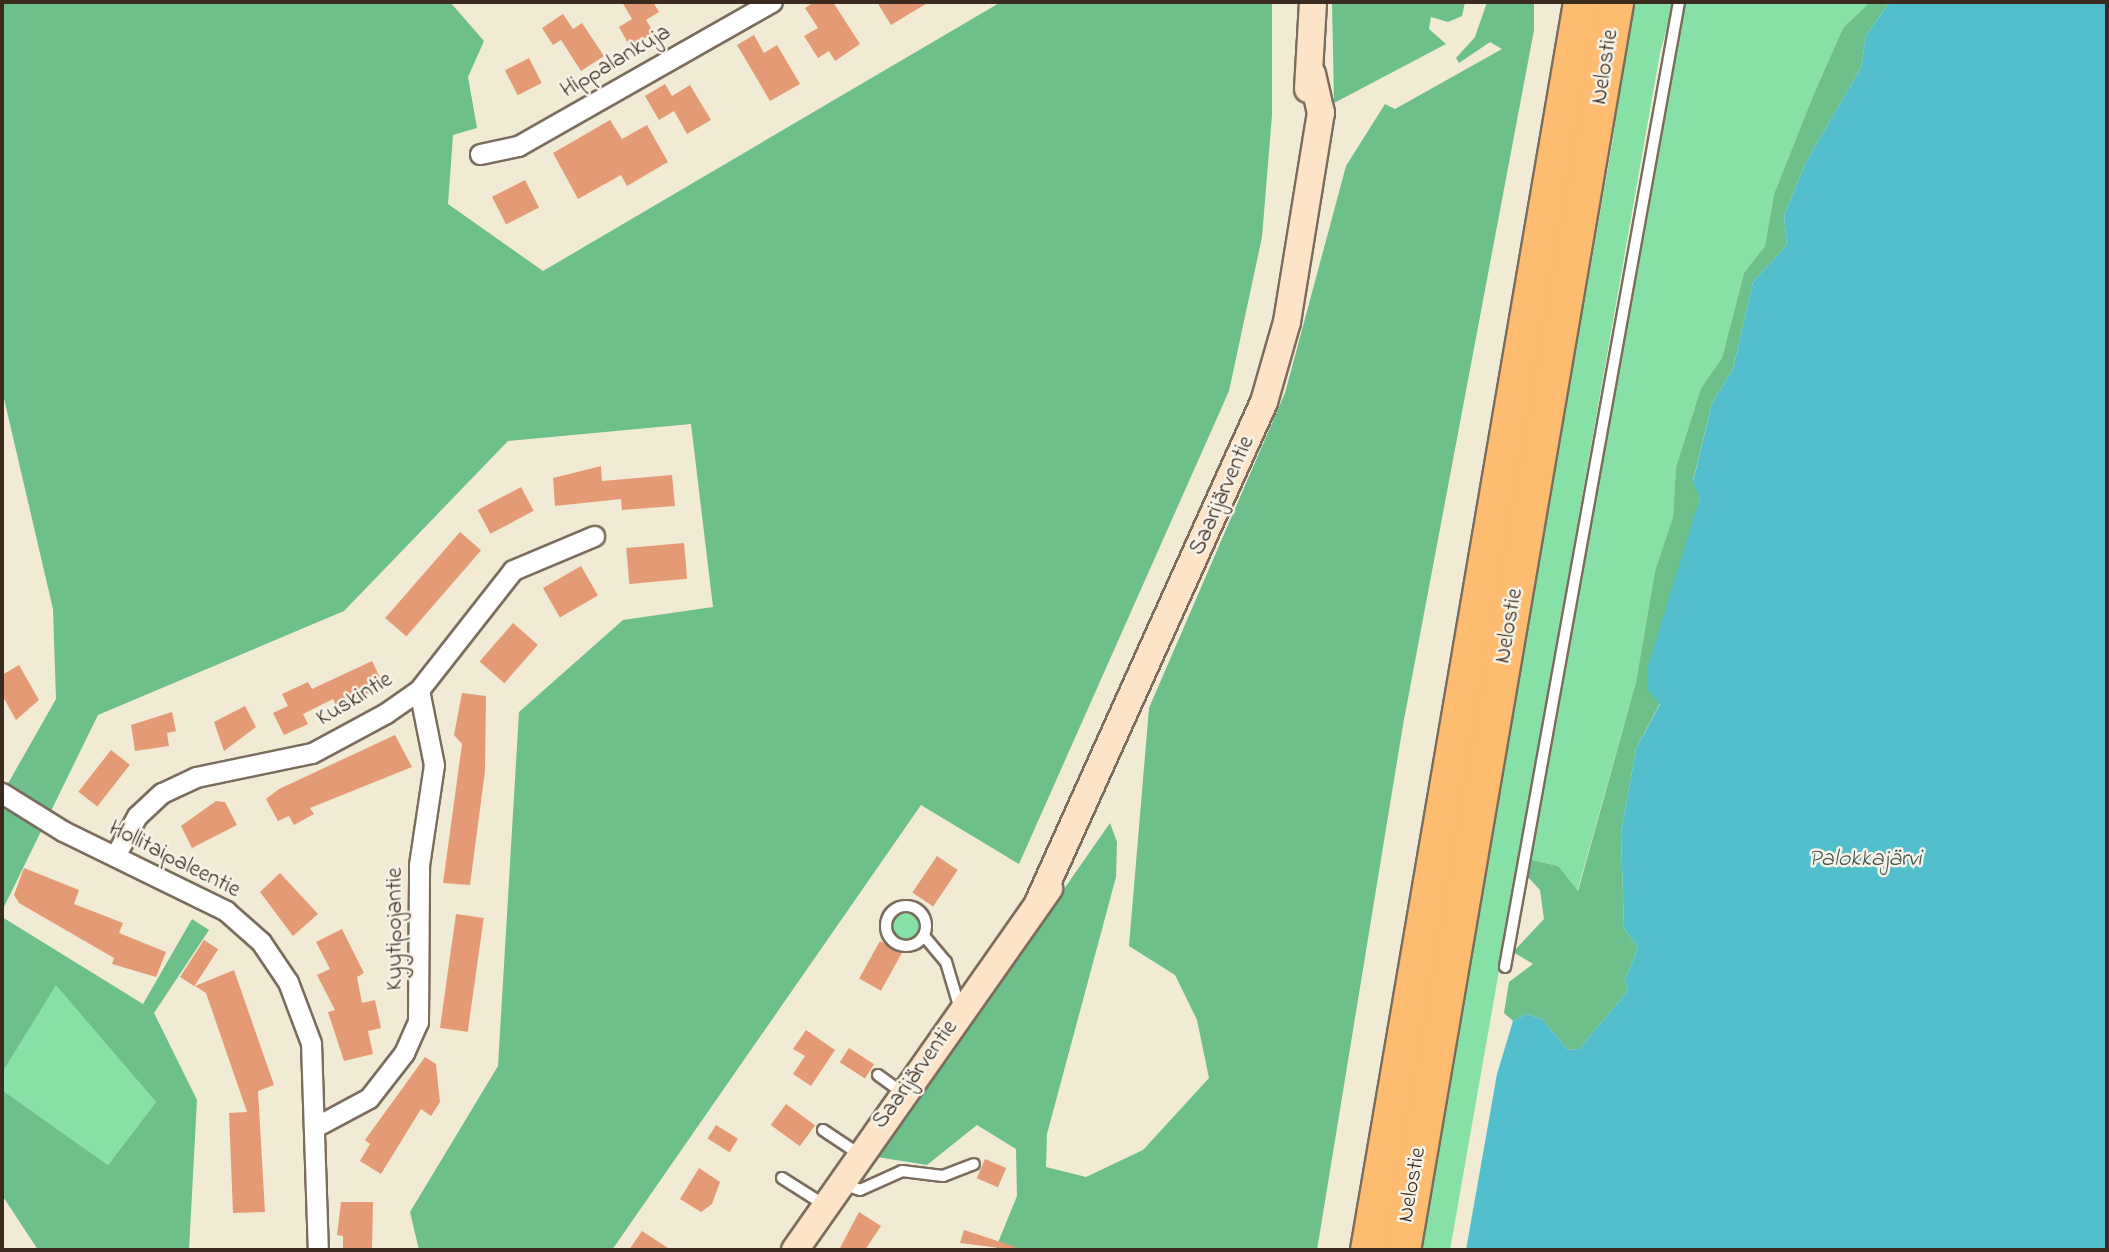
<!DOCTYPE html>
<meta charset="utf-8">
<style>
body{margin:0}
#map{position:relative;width:2109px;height:1252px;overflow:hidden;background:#f1ead4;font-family:"Indie Flower",sans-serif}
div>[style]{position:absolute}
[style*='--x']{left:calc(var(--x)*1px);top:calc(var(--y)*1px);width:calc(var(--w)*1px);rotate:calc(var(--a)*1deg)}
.green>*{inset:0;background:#87e1a7}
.round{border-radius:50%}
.forest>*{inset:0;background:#6dbf8c}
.water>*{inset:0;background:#53bfcc}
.building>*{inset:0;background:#e49b75;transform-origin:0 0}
.roads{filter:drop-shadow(2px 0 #7b6d5e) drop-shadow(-2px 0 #7b6d5e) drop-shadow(0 2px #7b6d5e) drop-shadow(0 -2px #7b6d5e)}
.lane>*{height:10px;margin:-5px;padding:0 5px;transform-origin:5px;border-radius:5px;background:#fff}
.lane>.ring{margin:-5px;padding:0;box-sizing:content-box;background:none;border:10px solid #fff;border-radius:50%}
.street>*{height:19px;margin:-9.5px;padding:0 9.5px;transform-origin:9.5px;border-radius:9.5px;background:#fff}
.secondary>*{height:26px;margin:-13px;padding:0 13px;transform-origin:13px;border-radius:13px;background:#fee4c6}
.highway>*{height:35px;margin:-17.5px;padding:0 17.5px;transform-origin:17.5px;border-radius:17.5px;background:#fdbc70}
span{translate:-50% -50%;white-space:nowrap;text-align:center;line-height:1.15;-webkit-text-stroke:5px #f7f3e8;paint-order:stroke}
.street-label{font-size:23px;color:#3b2a1e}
.water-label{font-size:24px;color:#425752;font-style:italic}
.frame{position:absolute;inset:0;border:4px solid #3b2a1e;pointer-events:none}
</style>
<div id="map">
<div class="green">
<div style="clip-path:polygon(1631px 2px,1674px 2px,1660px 53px,1450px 1250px,1419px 1250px,1613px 139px)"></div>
<div style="clip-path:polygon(1685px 2px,1870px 2px,1843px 28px,1813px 96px,1774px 194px,1765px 246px,1744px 273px,1722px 358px,1701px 388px,1676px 467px,1673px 517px,1655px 571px,1636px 682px,1577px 892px,1558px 866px,1528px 859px)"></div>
<div class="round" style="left:893px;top:913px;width:26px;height:26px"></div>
<div style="clip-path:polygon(56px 984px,156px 1102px,108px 1165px,2px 1090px,2px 1073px)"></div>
</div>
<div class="forest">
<div style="clip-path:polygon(2px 2px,450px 2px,484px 41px,468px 77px,477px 128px,453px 135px,448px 204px,543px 271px,1001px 2px,1272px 2px,1272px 115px,1262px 237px,1229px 391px,1019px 864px,921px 805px,612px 1250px,419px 1250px,410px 1212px,498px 1066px,519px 712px,623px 620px,713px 607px,691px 424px,508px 441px,344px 611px,98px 715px,2px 911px,2px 794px,56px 699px,53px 609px,2px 390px)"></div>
<div style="clip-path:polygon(1332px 2px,1465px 2px,1462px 16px,1448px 22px,1431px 17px,1429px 29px,1446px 44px,1334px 103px)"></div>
<div style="clip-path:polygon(1487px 2px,1534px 2px,1534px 30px,1403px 725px,1317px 1250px,995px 1250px,1017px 1196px,1016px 1149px,977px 1125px,927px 1165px,877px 1157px,1110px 823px,1117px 842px,1116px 877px,1047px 1134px,1046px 1167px,1086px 1177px,1143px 1150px,1209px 1078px,1197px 1020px,1175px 975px,1129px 946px,1149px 708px,1285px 393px,1346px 166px,1385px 104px,1395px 109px,1502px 49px,1490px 42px,1459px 63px,1456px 58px,1475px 37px)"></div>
<div style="clip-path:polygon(1870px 2px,1890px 2px,1866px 35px,1861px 68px,1806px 162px,1784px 216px,1787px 245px,1753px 282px,1733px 369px,1712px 403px,1693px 481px,1700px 497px,1660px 703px,1636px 749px,1621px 833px,1624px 928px,1638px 948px,1625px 980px,1628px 991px,1579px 1049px,1568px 1050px,1542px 1019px,1527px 1014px,1513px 1021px,1504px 1013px,1509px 982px,1533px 964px,1513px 952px,1544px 919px,1540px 890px,1528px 877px,1532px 860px,1558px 866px,1578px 891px,1636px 682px,1655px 571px,1673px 517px,1676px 467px,1701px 388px,1722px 358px,1744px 273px,1765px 246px,1774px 194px,1813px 96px,1843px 28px)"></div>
<div style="clip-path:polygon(2px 917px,143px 1004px,192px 919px,209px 930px,154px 1013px,197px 1100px,189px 1250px,38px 1250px,2px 1195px,2px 1090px,108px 1165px,156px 1102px,56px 985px,2px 1073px)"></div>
</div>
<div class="water">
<div style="clip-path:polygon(1890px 2px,2107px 2px,2107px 1250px,1466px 1250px,1497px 1074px,1513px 1021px,1527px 1014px,1542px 1019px,1568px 1050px,1579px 1049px,1628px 991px,1625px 980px,1638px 948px,1624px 928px,1621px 833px,1636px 749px,1660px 704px,1647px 689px,1648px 666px,1700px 498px,1693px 482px,1712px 403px,1733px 369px,1753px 282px,1787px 245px,1784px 216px,1806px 162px,1861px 68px,1866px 35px)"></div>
</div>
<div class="building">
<div style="clip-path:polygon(622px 2px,653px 2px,659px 12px,646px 20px,654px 33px,630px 47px,619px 27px,632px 19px)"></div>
<div style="clip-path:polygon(814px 2px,833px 2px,860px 44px,835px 61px,829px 51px,818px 58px,804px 36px,818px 28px,805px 8px)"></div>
<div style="clip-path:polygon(877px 2px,929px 2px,891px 25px)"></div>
<div style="clip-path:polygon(563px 14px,573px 29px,582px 23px,604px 56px,581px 71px,561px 40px,553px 45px,542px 28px)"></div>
<div style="clip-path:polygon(754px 35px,764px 53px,777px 45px,800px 84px,770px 101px,737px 45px)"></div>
<div style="left:529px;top:58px;width:28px;height:27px;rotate:63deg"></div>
<div style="clip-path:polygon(665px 84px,672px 96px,690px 85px,711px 120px,687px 134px,674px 111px,659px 120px,645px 96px)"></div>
<div style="clip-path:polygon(610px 120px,622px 139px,647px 125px,668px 162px,627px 186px,621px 175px,578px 199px,553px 153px)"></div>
<div style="left:525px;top:180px;width:31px;height:37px;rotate:63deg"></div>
<div style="clip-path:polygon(601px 466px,602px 481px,672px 475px,675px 506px,622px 510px,621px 499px,555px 506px,553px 478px)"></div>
<div style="left:521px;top:487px;width:27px;height:49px;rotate:62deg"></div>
<div style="left:460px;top:532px;width:28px;height:114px;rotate:41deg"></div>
<div style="left:684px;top:543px;width:36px;height:58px;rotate:85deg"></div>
<div style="left:581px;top:566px;width:34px;height:44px;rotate:60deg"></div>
<div style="left:513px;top:623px;width:33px;height:51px;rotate:41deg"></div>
<div style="clip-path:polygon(372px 661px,384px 686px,337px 708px,333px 699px,303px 714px,308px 724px,284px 735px,273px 713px,288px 706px,282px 694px,308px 682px,312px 689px)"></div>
<div style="clip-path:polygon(19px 665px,39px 700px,16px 720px,2px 695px,2px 675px)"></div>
<div style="clip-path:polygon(462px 693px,486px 696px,485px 771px,470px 885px,443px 883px,462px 744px,454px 735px)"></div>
<div style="clip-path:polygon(245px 706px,256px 727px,224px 751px,214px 722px)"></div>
<div style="clip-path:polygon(172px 712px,176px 731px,167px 733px,169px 746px,135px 751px,131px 725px)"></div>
<div style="clip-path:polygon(395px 735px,412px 767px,310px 808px,314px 814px,294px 825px,289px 816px,278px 821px,266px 799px,279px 789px)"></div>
<div style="left:111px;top:750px;width:24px;height:53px;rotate:38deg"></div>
<div style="clip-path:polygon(216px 801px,225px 802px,237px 825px,192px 848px,181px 826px)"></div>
<div style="left:937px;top:856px;width:25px;height:44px;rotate:34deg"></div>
<div style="clip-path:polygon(24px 868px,79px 890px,74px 904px,123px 923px,119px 933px,166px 952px,156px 977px,112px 964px,114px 958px,19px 903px,14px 895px)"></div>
<div style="clip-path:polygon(280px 873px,318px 914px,293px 936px,260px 892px)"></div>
<div style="left:456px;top:914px;width:28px;height:115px;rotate:8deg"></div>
<div style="clip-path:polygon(342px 929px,364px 973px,357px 977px,362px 1003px,375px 1000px,381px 1028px,368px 1031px,373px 1054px,344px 1061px,328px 1012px,335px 1010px,317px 975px,330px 969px,316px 942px)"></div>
<div style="left:204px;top:940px;width:17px;height:44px;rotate:33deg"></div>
<div style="left:880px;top:941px;width:25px;height:43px;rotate:29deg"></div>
<div style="clip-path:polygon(234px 970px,274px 1085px,258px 1091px,265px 1212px,233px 1213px,229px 1113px,247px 1112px,206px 993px,195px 986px)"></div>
<div style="clip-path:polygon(806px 1030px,835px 1050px,811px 1086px,793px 1074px,805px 1056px,793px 1049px)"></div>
<div style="left:849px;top:1048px;width:30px;height:17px;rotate:33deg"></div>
<div style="clip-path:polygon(425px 1057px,436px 1064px,440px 1102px,431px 1116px,421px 1109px,381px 1174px,360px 1161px,370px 1144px,365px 1140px)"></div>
<div style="left:786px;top:1104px;width:36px;height:26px;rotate:36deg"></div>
<div style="left:716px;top:1125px;width:26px;height:16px;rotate:32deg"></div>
<div style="left:985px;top:1159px;width:23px;height:21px;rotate:23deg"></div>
<div style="clip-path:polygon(699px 1168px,720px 1182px,712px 1204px,701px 1212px,680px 1199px)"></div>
<div style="clip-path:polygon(341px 1202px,373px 1202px,372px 1249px,343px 1249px,343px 1236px,337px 1235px)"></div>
<div style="clip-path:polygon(859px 1212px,881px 1226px,865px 1250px,839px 1250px)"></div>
<div style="clip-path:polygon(964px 1230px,1016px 1247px,1016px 1250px,960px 1243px)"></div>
<div style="clip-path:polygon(642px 1231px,671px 1250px,629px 1250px)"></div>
</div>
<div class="roads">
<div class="lane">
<div class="ring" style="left:886px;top:906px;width:30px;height:30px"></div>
<div style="--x:924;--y:936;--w:34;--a:50"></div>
<div style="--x:946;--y:962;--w:49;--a:73.4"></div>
<div style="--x:1505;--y:967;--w:981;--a:-79.78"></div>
<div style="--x:878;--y:1075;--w:31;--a:36"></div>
<div style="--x:823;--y:1130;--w:43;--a:33.7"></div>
<div style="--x:782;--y:1178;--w:49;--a:32.4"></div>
<div style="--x:842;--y:1184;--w:19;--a:18"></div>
<div style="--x:860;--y:1190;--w:46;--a:-24.3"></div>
<div style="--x:902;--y:1171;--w:41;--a:7"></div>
<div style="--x:943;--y:1176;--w:33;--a:-21"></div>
</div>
<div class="street">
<div style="--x:480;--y:154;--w:39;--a:-12"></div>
<div style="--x:518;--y:146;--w:292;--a:-29.6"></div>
<div style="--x:2;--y:793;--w:72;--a:31.9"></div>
<div style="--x:63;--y:831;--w:182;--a:26.1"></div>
<div style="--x:226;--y:911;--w:47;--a:41.5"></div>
<div style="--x:261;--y:942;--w:48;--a:56"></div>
<div style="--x:288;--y:982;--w:65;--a:69.3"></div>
<div style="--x:311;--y:1043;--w:207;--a:88.1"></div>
<div style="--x:115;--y:856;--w:46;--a:-61.2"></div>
<div style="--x:137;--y:816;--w:34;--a:-43"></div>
<div style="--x:162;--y:793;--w:38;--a:-25"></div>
<div style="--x:196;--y:777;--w:118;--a:-11.7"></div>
<div style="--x:312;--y:753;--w:84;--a:-28.4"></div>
<div style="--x:386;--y:713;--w:40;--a:-34.9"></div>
<div style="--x:419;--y:690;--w:152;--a:-51.9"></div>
<div style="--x:513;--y:570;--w:88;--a:-22.8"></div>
<div style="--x:317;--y:1126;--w:59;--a:-28.3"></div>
<div style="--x:369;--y:1098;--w:57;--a:-52.1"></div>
<div style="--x:404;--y:1053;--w:34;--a:-66"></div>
<div style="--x:418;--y:1022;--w:157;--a:-89.6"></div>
<div style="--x:419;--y:865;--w:101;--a:-81.5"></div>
<div style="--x:434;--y:765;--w:76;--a:-101.3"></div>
</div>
<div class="secondary">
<div style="--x:1308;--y:89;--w:87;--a:-86.7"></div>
<div style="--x:1039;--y:901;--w:547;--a:-65.73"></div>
<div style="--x:1264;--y:402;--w:83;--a:-74"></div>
<div style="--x:1287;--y:322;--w:212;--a:-80.8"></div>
<div style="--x:1321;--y:113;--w:40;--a:-103"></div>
<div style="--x:795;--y:1250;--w:442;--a:-54.9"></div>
</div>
<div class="highway">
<div style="--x:1368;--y:1250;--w:1266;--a:-80.31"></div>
<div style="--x:1402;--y:1250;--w:1266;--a:-80.31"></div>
</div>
</div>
<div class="street-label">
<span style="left:616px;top:62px;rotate:-30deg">Hippalankuja</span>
<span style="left:1606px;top:67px;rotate:-81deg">Nelostie</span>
<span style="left:1223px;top:496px;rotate:-66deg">Saarijärventie</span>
<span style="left:1510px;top:626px;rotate:-80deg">Nelostie</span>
<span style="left:355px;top:700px;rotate:-31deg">Kuskintie</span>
<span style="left:174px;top:860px;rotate:27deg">Hollitaipaleentie</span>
<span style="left:396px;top:929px;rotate:-90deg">Kyytipojantie</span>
<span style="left:916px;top:1075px;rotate:-54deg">Saarijärventie</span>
<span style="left:1413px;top:1185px;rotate:-80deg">Nelostie</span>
</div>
<div class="water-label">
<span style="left:1865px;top:860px">Palokkajärvi</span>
</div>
<div class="frame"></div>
</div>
